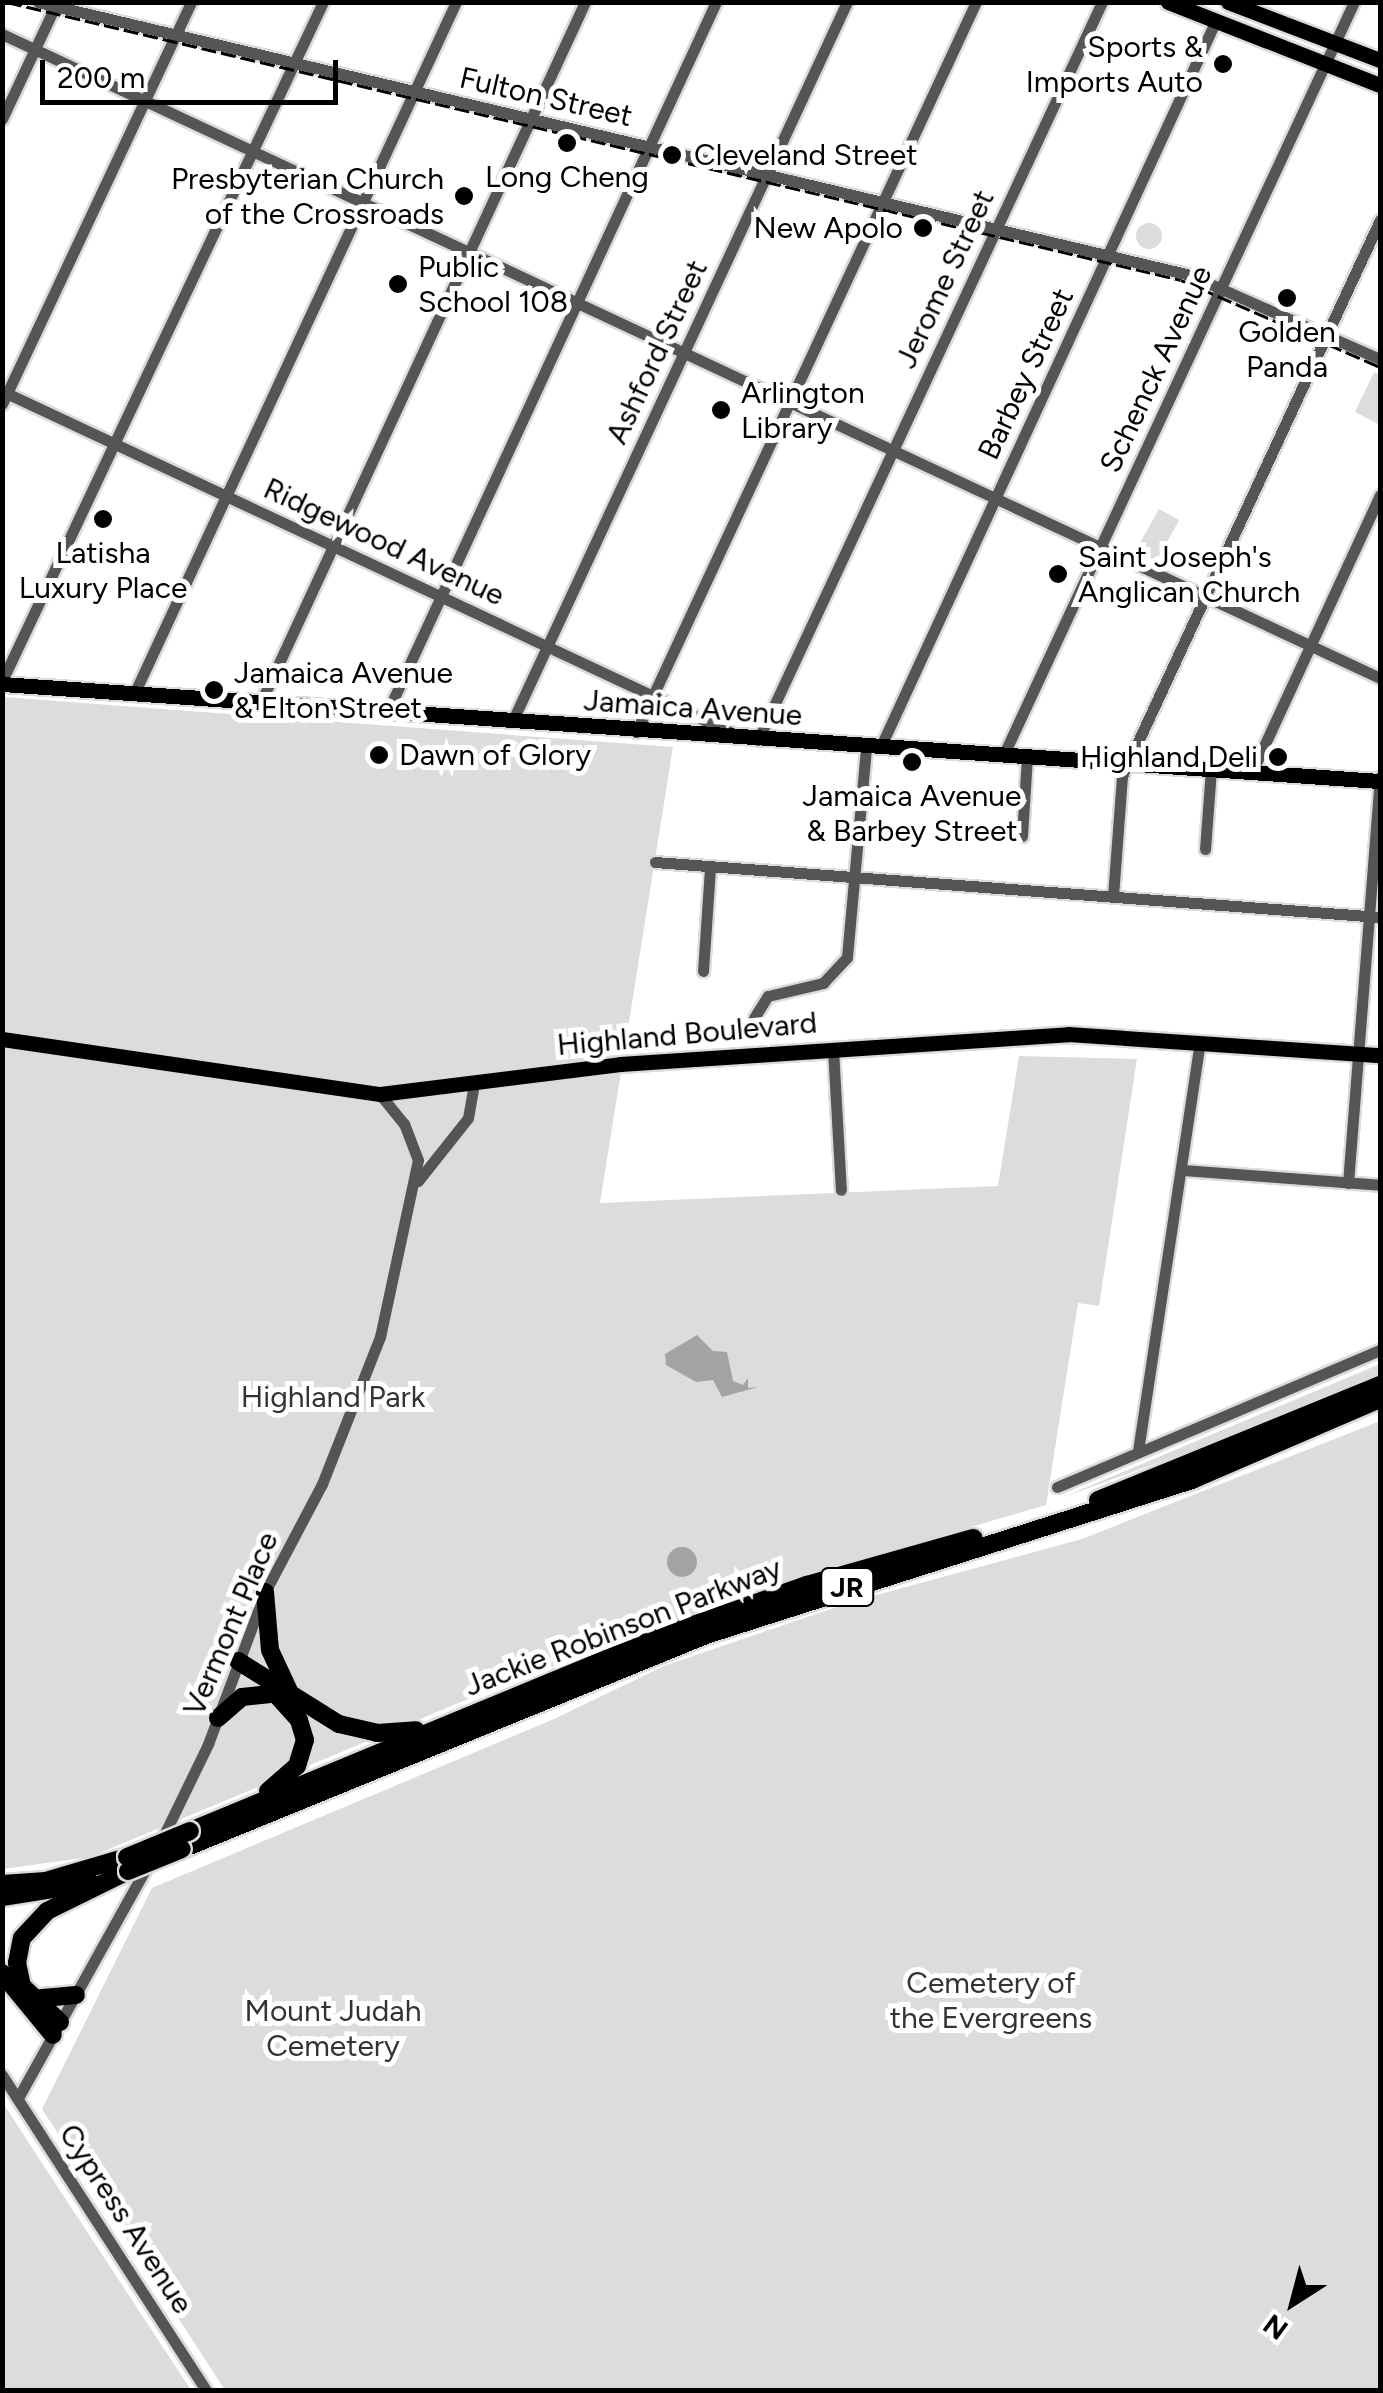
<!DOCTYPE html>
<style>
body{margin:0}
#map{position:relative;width:1383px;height:2393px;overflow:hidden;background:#fff;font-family:Figtree,sans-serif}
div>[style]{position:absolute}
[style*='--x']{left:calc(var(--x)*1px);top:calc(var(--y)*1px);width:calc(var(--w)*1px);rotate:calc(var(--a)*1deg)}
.green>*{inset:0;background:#dcdcdc;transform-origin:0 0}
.round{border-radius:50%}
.water>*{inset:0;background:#a3a3a3}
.roads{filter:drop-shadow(2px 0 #dbdbdb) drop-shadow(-2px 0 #dbdbdb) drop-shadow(0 2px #dbdbdb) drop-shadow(0 -2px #dbdbdb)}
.minor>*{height:11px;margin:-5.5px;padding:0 5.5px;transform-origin:5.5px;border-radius:5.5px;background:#555}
.major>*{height:15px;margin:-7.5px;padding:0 7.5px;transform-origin:7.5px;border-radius:7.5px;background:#000}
.highway>*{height:18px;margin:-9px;padding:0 9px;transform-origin:9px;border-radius:9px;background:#000}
.rail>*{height:2.5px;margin-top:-1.25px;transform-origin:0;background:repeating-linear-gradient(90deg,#000 0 15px,transparent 0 20px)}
.bridges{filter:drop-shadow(2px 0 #dbdbdb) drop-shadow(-2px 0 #dbdbdb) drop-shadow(0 2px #dbdbdb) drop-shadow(0 -2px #dbdbdb)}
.highway-bridge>*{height:18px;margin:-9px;padding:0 9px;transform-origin:9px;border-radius:9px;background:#000}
.dots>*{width:28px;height:28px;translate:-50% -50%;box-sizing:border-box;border:5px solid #fff;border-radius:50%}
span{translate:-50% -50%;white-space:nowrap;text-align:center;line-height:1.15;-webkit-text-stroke:10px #fff;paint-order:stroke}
.shield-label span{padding:2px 8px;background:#fff;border:2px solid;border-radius:8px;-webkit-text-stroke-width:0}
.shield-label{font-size:28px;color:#000;font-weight:700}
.poi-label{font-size:30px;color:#000}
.right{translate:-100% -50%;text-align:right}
.left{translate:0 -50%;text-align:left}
.street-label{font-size:30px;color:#000}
.park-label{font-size:30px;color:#333}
.frame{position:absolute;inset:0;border:5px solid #000;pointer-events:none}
.north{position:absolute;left:1243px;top:2253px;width:100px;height:100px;-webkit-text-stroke:8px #fff;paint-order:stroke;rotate:216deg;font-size:28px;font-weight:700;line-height:40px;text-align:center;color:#000}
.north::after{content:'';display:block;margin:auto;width:35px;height:45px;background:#000;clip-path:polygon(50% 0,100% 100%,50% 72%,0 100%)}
.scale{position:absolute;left:40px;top:60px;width:298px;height:45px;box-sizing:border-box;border:5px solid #000;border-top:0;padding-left:12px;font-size:30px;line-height:35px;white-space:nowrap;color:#000;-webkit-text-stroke:8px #fff;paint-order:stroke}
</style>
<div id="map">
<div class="green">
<div class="round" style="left:1136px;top:223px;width:26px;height:26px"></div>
<div style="clip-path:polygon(1374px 372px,1380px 375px,1380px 425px,1355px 412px)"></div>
<div style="left:1159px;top:509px;width:23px;height:47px;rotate:29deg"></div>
<div style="clip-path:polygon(3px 697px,673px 747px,600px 1203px,998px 1186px,1019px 1056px,1137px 1059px,1099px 1306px,1078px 1303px,1046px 1505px,795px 1578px,504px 1684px,90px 1857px,3px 1869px)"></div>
<div style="clip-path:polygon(1380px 1364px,1380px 1375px,1273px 1421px,1061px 1498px)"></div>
<div style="clip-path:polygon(1380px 1421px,1380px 2390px,225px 2390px,42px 2109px,152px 1888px,554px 1719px,664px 1666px,851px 1602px,1082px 1539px)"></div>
<div style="clip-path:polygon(3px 2103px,38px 2157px,191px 2390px,3px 2390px)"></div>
</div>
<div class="water">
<div style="clip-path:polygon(697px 1335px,713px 1351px,727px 1352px,733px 1381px,743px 1385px,748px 1378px,748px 1388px,758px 1387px,722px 1397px,713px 1380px,696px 1382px,666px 1365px,665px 1354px)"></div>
<div class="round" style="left:667px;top:1547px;width:30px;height:30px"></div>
</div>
<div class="roads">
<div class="minor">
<div style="--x:38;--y:2;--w:1184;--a:13.33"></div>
<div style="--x:1190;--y:275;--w:208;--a:23.9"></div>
<div style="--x:2;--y:34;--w:1521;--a:25.05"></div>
<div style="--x:2;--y:119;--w:129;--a:-64.8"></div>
<div style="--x:2;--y:391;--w:806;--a:25.1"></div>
<div style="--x:2;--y:404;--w:444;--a:-64.8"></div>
<div style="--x:2;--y:681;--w:751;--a:-64.7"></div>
<div style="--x:134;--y:694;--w:763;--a:-65.05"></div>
<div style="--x:260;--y:704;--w:774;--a:-65.16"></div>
<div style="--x:387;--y:713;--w:783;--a:-65.17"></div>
<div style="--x:512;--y:722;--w:794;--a:-65.05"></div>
<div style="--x:636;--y:732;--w:805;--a:-65.03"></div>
<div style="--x:758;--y:740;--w:814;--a:-65.01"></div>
<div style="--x:880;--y:748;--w:802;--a:-65.22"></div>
<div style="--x:1003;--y:756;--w:832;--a:-65.04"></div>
<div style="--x:1252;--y:772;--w:305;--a:-65.2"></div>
<div style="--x:1022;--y:836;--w:79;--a:-86.4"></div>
<div style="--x:1205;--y:849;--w:80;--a:-85.7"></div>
<div style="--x:655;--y:862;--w:727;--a:4.34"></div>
<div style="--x:1113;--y:896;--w:120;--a:-85.7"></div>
<div style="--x:1122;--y:776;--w:613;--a:-65.11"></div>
<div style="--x:703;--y:971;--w:104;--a:-86.1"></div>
<div style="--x:754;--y:1018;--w:26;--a:-58"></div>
<div style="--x:768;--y:996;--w:57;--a:-13.3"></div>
<div style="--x:823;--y:983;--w:35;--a:-47"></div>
<div style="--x:847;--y:957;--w:210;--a:-84.8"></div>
<div style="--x:833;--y:1049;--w:141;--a:86.8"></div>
<div style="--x:1182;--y:1170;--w:199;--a:4.3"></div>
<div style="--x:418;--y:1181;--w:80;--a:-51.6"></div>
<div style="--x:468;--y:1118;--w:36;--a:-80"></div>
<div style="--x:1348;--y:1183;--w:407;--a:-85.5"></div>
<div style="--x:1138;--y:1451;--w:413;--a:-81.4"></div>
<div style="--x:1057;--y:1487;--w:351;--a:-23"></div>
<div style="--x:161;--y:1841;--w:108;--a:-64.1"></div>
<div style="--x:208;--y:1744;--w:162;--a:-69.4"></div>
<div style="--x:265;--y:1592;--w:122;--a:-62.2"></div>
<div style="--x:322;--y:1484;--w:158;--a:-68.5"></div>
<div style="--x:380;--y:1337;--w:181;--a:-77.9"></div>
<div style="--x:418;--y:1160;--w:39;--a:-111"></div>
<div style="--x:404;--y:1124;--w:38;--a:-129"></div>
<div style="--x:2;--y:2075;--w:375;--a:57.1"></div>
<div style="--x:18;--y:2098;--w:271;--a:-60.9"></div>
</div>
<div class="major">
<div style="--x:1168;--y:2;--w:228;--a:21.4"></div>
<div style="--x:1228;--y:2;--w:163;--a:20.9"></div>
<div style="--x:2;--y:684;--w:1381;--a:4.03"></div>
<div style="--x:2;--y:1039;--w:382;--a:8.3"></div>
<div style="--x:380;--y:1094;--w:242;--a:-7.1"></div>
<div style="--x:620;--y:1064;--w:449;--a:-3.8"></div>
<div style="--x:1068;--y:1034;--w:313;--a:3.9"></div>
</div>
<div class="highway">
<div style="--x:1098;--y:1500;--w:305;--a:-22.2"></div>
<div style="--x:265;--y:1592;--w:58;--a:85.1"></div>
<div style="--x:270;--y:1650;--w:45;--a:65.1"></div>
<div style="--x:238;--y:1661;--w:119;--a:32"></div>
<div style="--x:339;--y:1724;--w:39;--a:13"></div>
<div style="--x:377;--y:1733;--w:39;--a:-4"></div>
<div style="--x:218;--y:1718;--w:32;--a:-41"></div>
<div style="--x:242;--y:1697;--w:31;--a:-6"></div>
<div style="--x:268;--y:1791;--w:38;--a:-41"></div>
<div style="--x:297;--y:1766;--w:27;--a:-73"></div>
<div style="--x:305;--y:1740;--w:21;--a:-107"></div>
<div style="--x:299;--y:1720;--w:31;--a:-132"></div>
<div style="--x:190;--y:1831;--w:511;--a:-22.45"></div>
<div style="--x:662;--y:1636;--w:154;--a:-19.4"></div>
<div style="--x:807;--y:1585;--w:173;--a:-15.8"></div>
<div style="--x:182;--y:1849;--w:566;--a:-22.21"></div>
<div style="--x:706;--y:1635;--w:510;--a:-17.69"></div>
<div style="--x:1192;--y:1480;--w:205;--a:-23.3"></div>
<div style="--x:2;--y:1884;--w:44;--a:-3.9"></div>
<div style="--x:46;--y:1881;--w:84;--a:-16.5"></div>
<div style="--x:2;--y:1897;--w:90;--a:-8.9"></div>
<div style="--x:2;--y:1973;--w:80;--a:50.6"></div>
<div style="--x:32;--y:1999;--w:44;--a:-5.2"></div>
<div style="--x:60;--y:2022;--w:52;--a:-136.5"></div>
<div style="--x:22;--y:1986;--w:24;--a:-102"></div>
<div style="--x:17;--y:1963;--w:25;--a:-79"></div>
<div style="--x:22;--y:1938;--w:37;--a:-47"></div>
<div style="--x:47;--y:1911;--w:90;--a:-26.3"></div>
</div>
</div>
<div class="rail">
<div style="--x:7;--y:2;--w:1206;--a:13.32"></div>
<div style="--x:1181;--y:280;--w:217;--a:23.6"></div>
</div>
<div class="bridges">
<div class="highway-bridge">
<div style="--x:127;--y:1857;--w:68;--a:-22.4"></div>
<div style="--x:128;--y:1871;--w:58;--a:-22.2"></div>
</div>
</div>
<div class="dots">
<div style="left:1223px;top:64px;background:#000"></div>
<div style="left:567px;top:143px;background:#000"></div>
<div style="left:672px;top:155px;background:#000"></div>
<div style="left:464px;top:196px;background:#000"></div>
<div style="left:923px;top:228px;background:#000"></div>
<div style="left:398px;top:284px;background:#000"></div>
<div style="left:1287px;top:298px;background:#000"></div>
<div style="left:721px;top:410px;background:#000"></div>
<div style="left:103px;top:519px;background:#000"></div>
<div style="left:1058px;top:574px;background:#000"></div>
<div style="left:214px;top:690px;background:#000"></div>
<div style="left:379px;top:755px;background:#000"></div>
<div style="left:1278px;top:757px;background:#000"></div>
<div style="left:912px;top:762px;background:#000"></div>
</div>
<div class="shield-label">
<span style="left:847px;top:1587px">JR</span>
</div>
<div class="poi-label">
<span class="right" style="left:1203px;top:64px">Sports &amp;<br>Imports Auto</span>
<span class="left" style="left:694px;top:155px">Cleveland Street</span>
<span style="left:567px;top:177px">Long Cheng</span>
<span class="right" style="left:444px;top:196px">Presbyterian Church<br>of the Crossroads</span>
<span class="right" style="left:903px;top:228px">New Apolo</span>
<span class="left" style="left:418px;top:284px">Public<br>School 108</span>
<span style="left:1287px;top:349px">Golden<br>Panda</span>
<span class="left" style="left:741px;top:410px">Arlington<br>Library</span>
<span style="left:103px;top:570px">Latisha<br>Luxury Place</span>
<span class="left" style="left:1078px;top:574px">Saint Joseph's<br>Anglican Church</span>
<span class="left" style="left:234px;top:690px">Jamaica Avenue<br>&amp; Elton Street</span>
<span class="left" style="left:399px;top:755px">Dawn of Glory</span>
<span class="right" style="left:1258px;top:757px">Highland Deli</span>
<span style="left:912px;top:813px">Jamaica Avenue<br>&amp; Barbey Street</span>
</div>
<div class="street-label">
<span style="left:546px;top:97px;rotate:13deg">Fulton Street</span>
<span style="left:945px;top:279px;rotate:-65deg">Jerome Street</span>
<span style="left:657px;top:352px;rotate:-65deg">Ashford Street</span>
<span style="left:1156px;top:369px;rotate:-65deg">Schenck Avenue</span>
<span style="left:1026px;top:374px;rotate:-65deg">Barbey Street</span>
<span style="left:384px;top:542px;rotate:25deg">Ridgewood Avenue</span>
<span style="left:693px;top:708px;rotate:4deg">Jamaica Avenue</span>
<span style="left:687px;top:1034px;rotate:-5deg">Highland Boulevard</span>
<span style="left:231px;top:1624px;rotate:-67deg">Vermont Place</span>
<span style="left:623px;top:1627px;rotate:-21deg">Jackie Robinson Parkway</span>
<span style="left:126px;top:2219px;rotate:57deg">Cypress Avenue</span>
</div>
<div class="park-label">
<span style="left:333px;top:1397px">Highland Park</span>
<span style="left:991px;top:2000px">Cemetery of<br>the Evergreens</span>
<span style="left:333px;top:2028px">Mount Judah<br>Cemetery</span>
</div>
<div class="frame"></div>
<div class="north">N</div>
<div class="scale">200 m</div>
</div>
